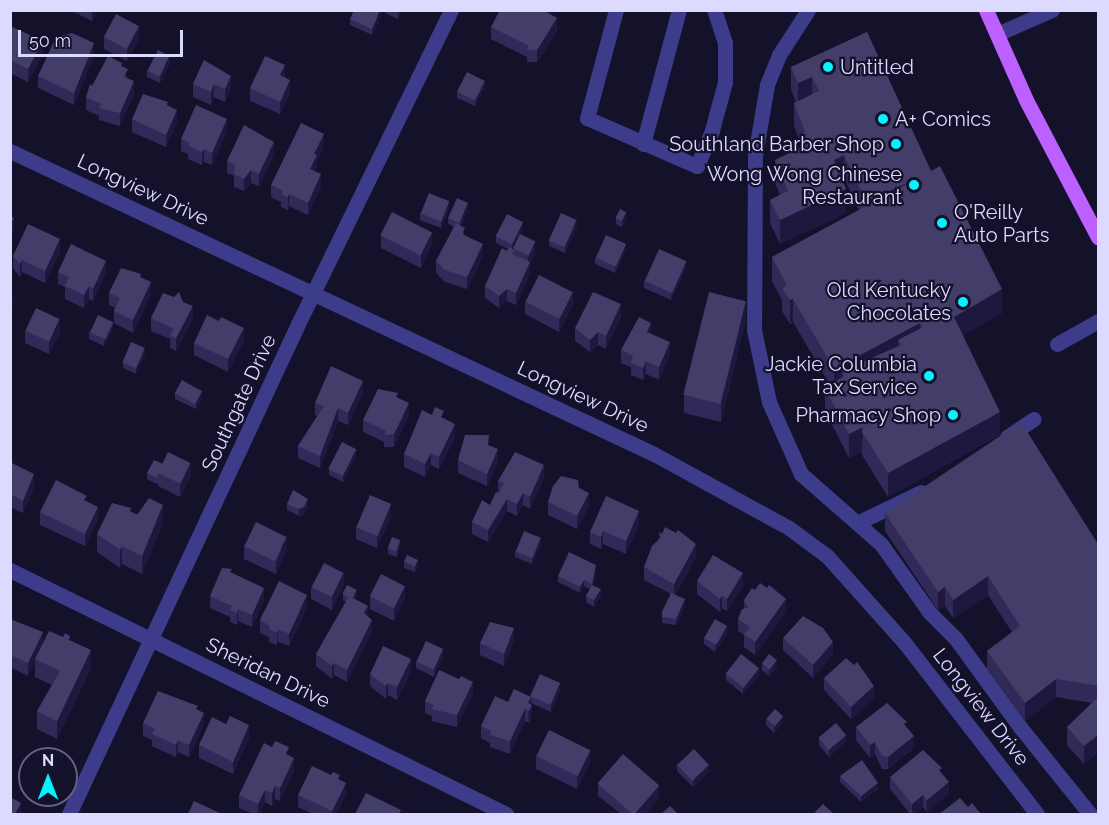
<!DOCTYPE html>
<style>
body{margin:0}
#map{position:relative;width:1109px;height:825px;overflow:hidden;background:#14112b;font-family:Raleway,sans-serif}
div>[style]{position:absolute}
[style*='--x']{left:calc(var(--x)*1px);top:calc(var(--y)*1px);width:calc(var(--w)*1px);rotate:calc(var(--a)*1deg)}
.minor>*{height:15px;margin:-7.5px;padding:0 7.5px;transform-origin:7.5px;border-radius:7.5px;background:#3c3c8a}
.major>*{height:15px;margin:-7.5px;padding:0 7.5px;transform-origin:7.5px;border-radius:7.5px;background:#bc61ff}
.wall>*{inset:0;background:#312a59}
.shaded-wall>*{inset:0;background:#1e183f;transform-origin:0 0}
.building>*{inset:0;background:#433d6a;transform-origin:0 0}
.dots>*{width:16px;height:16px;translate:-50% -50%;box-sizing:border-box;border:3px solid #14112b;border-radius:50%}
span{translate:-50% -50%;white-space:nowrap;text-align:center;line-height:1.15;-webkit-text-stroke:4.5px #14112b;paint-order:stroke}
.poi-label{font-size:20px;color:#dddaff}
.left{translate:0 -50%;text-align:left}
.right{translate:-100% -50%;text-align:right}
.street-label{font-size:20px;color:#dddaff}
.frame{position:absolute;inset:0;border:12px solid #dddaff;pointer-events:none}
.north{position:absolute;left:18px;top:747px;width:60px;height:60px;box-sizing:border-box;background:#14112b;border:2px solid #646180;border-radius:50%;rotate:0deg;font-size:16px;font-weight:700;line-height:24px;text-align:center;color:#dddaff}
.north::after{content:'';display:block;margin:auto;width:21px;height:27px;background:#06f2ff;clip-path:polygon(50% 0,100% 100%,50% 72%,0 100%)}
.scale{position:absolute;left:18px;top:30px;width:165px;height:27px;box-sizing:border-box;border:3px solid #dddaff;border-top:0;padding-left:8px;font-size:18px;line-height:21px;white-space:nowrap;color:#dddaff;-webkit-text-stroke:4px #14112b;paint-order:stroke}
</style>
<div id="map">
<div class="minor">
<div style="--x:616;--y:10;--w:112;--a:105"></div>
<div style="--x:587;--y:118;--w:120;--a:23.6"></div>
<div style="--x:697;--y:166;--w:39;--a:-67"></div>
<div style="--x:712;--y:130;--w:50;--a:-74.8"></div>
<div style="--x:725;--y:82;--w:39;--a:-90"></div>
<div style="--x:725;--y:43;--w:35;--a:-108"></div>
<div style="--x:808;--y:10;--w:54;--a:122.8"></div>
<div style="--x:779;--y:55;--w:32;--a:112"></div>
<div style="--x:767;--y:85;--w:71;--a:99.7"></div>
<div style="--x:755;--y:155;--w:175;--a:90.3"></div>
<div style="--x:754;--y:330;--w:74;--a:78.2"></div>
<div style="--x:769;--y:402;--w:79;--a:66"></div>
<div style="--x:801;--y:474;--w:106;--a:41.2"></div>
<div style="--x:881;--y:544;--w:85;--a:54.6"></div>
<div style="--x:930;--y:613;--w:37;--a:45"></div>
<div style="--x:956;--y:639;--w:109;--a:54"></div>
<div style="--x:1020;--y:727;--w:112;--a:51.2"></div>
<div style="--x:997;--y:34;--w:60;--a:-23.6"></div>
<div style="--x:643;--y:144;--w:139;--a:-75"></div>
<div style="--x:10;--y:151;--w:712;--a:25.2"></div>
<div style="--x:654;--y:454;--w:154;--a:28.7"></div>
<div style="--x:789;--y:528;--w:47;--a:36.4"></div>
<div style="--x:827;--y:556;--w:115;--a:48.2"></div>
<div style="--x:904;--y:642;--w:217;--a:52.3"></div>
<div style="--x:1057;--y:344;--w:47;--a:-29.3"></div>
<div style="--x:1007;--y:437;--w:32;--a:-34"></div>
<div style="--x:859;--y:522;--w:69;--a:-25.8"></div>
<div style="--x:10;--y:570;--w:553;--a:26.19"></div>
<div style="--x:69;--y:814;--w:541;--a:-64.95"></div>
<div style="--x:298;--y:324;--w:349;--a:-64"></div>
</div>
<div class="major">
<div style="--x:986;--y:10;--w:98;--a:66"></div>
<div style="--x:1026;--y:100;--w:155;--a:62.3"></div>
</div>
<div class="wall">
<div style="clip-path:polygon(70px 10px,97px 10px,92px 21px)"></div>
<div style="clip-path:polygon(385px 10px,402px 10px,398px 19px,385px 13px)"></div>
<div style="clip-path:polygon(381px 16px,372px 35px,350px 25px,350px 19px)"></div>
<div style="clip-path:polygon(10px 26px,43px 53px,28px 82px,10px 73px)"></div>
<div style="clip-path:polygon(491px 27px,557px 31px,537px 62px,527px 62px,527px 57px,491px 39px)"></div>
<div style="clip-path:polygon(867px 32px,931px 171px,1002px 313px,963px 335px,1000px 435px,888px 497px,862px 455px,862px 451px,849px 458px,825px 411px,825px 388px,830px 385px,793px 322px,790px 324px,782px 311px,782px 300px,772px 281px,772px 257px,859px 210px,844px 178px,842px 179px,846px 213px,780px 244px,770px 223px,770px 200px,780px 195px,775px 183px,775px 160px,802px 147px,794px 126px,794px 103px,796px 102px,791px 90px,791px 67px)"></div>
<div style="clip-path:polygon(104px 37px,139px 39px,127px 61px,104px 49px)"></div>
<div style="clip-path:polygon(94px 55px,74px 105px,38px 88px,38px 76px)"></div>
<div style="clip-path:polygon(204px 60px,231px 88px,225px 102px,214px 97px,211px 105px,193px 97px,193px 84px)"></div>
<div style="clip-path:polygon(170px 63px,160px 83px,147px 77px,147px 70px)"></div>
<div style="clip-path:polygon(122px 66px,134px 94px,120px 126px,99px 120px,99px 116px,86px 110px,86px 97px,92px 86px)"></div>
<div style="clip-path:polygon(285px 77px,290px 92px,280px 114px,250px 101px,250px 88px)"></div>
<div style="clip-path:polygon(485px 87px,475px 106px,457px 98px,457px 92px)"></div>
<div style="clip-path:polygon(168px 106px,177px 122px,166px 147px,132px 132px,132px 119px)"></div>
<div style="clip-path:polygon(227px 131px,212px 165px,204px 162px,202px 165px,188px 159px,188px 154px,181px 151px,181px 139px)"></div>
<div style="clip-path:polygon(324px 147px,317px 160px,317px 167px,315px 171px,321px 186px,308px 215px,289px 206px,288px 210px,281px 207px,281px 202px,271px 197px,271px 185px)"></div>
<div style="clip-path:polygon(274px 155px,259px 186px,251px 183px,244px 191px,234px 187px,234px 176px,227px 173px,227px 161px)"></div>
<div style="clip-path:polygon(449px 208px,441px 228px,420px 220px,420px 213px)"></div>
<div style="clip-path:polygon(468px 210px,461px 226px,465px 236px,483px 256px,467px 289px,445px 282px,436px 273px,436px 261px,454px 227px,448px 224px,448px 218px)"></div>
<div style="clip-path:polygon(616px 218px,626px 219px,622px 227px,616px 224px)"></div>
<div style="clip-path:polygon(577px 226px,565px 253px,549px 246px,549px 240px)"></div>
<div style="clip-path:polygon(523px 228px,520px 234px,535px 253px,530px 264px,530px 274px,516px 305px,507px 301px,499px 308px,485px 298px,485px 286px,508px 249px,496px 243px,496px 237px)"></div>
<div style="clip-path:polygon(381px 236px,432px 244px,421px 268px,381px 248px)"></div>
<div style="clip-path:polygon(626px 250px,615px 273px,595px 264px,595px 258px)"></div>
<div style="clip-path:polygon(60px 252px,45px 283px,22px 272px,20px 277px,13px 268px,13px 256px)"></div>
<div style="clip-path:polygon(686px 268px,671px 300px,644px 288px,644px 281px)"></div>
<div style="clip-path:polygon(58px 272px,106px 273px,93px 301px,89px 299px,84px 308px,65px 299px,65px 287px,58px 284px)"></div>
<div style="clip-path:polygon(141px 278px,151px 294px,133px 333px,114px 323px,114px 311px,115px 308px,109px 305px,109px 293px)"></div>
<div style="clip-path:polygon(183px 302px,193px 319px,176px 351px,170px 348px,170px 339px,151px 331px,151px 318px)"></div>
<div style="clip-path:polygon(525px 302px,573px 304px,559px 332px,525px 314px)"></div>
<div style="clip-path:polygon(621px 317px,606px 349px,598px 345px,590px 352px,575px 341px,575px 328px)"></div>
<div style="clip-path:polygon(746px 319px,721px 422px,684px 413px,684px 395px)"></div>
<div style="clip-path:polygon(113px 329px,104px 346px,89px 339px,89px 332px)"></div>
<div style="clip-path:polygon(25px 331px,60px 332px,49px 354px,25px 343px)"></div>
<div style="clip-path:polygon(651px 334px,670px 354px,659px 380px,646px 374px,643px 380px,631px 375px,631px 367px,621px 363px,621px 350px)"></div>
<div style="clip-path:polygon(244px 340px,228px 372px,194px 355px,194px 343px)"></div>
<div style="clip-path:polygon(145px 354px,136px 374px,123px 368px,123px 362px)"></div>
<div style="clip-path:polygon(175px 393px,202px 397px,196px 409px,175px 399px)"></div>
<div style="clip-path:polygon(363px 393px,348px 425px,338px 421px,320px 468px,298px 458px,298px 446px,317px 416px,315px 415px,315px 403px)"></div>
<div style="clip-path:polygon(398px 398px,409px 415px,394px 447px,384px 447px,384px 442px,363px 432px,363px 420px)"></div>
<div style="clip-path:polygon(432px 415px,444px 419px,455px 437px,439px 469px,431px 465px,425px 477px,404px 467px,404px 454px)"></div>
<div style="clip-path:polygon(489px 445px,498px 461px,487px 486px,458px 473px,458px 460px)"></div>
<div style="clip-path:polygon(356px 455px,343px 482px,329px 475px,329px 469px)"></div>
<div style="clip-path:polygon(10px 462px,34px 487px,23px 513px,10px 507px)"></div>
<div style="clip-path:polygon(163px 464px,191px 475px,180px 497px,158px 486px,158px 482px,157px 484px,147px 479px,147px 473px)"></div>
<div style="clip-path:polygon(544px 478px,530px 509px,523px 505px,517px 516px,507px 511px,488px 542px,472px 534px,472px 522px,490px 505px,498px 493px,498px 481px)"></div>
<div style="clip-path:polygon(579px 488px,589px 506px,577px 529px,548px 515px,548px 502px)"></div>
<div style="clip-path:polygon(87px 502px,98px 520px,85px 546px,40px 525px,40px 512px)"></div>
<div style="clip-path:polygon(287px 504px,308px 506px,304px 514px,299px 516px,287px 510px)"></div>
<div style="clip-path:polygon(131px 512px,163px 523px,142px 574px,122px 564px,120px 568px,97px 552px,97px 534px)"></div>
<div style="clip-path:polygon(885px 513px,1098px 544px,1098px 753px,1084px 764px,1067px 745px,1067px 727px,1092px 703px,1056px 697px,1025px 721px,987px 669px,987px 651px,1012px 632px,988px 595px,953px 618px,945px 606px,938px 610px,885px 531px)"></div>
<div style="clip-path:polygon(391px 516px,377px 548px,356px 539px,356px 527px)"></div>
<div style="clip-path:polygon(639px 524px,626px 554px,603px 544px,601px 549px,590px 544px,590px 532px)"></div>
<div style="clip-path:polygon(659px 532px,696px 557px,675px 595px,685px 606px,676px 625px,662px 623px,662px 612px,671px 594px,644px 580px,644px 567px,659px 539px)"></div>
<div style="clip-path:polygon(541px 544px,532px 564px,515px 557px,515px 551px)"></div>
<div style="clip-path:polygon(244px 546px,287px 549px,276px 574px,244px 559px)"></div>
<div style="clip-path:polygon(400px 546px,397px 557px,388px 554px,388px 548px)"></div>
<div style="clip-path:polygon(404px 561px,418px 566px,415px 572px,404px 568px)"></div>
<div style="clip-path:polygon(596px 572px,593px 585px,601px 595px,594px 607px,586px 602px,586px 596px,590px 589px,584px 586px,580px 593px,558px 582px,558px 576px)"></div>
<div style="clip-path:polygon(232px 573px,264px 600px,252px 627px,238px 621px,237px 625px,230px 622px,230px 617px,210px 608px,210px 596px)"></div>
<div style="clip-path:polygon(697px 581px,743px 586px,727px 611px,722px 608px,720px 612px,697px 594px)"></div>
<div style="clip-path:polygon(344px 585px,332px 610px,311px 599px,311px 587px)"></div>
<div style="clip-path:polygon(343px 594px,357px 596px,355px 599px,368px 617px,372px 633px,347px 682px,334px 675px,332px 679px,316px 666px,316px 654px,346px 602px,343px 600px)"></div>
<div style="clip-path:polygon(370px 597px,405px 598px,394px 621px,370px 609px)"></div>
<div style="clip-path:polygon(744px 600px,786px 612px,755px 655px,744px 647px,744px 635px,738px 631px,738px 619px,744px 609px)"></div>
<div style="clip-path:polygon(307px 607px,289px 646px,278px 642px,277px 645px,269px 642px,269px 637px,260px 633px,260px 620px)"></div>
<div style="clip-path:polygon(10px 619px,43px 643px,70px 641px,91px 668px,57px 739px,37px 729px,37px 711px,52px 685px,35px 677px,35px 661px,28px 676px,10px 667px)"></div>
<div style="clip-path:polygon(727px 633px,715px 652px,704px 644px,704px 638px)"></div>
<div style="clip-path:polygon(783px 638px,833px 654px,813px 678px,783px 650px)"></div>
<div style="clip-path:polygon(514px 641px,504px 666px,480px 655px,480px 643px)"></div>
<div style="clip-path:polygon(443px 656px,434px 677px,416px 668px,416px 662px)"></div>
<div style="clip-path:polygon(762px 664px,777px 667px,769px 676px,762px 670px)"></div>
<div style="clip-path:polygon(411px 672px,397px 700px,388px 695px,386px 699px,370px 686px,370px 674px)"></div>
<div style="clip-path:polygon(726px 674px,759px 675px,743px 694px,726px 680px)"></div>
<div style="clip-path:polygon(824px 678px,874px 698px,851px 719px,824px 690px)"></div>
<div style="clip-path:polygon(459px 679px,473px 694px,457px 727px,432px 721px,432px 716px,425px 713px,425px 701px)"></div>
<div style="clip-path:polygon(560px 689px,551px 712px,531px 703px,532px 717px,529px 723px,525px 721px,510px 754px,490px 747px,490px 743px,481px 738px,481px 726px,508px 702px)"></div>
<div style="clip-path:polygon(198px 710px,204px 725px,189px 757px,178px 752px,176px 757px,152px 746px,152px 740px,143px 736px,143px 723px)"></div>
<div style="clip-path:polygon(766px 719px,783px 722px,774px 733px,766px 725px)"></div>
<div style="clip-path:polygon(226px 724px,249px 738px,233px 774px,199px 758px,199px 745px)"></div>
<div style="clip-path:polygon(856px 727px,907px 727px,914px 748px,888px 769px,882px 769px,875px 754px,870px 758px,856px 740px)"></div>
<div style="clip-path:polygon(819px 739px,846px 741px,829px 757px,819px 745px)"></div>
<div style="clip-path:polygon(289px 755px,294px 770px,280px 801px,275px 799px,272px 806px,265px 802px,259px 814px,253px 814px,239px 808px,239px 795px)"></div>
<div style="clip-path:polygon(536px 756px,590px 762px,577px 789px,536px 769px)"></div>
<div style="clip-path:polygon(677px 764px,709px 771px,693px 787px,677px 771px)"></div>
<div style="clip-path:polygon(942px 773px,949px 794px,927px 812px,923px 807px,914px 814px,910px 814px,890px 789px,890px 777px)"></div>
<div style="clip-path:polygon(840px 776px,878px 789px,861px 802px,840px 782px)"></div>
<div style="clip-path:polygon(340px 780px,346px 795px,336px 814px,313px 814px,298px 807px,298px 795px)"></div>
<div style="clip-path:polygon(598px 784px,659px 798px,645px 814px,621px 814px,598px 796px)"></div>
</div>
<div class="shaded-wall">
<div style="clip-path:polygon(92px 10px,97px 10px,92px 21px)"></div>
<div style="clip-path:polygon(381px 10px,381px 16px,372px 35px,372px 29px)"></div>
<div style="clip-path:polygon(398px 10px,402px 10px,398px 19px)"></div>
<div style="clip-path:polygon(557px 18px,557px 31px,537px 62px,537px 50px)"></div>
<div style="clip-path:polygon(139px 26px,139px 39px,127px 61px,127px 49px)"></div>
<div style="clip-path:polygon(43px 41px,43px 53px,28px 82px,28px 69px)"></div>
<div style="clip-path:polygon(94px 43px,94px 55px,74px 105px,74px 93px)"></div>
<div style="clip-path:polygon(170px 56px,170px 63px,160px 83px,160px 77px)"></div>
<div style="clip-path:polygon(285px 65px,285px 77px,280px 75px)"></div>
<div style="clip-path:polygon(231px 76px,231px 88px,225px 102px,225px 89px)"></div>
<div style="clip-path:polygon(812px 77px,812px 100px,798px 107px,798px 83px)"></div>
<div style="clip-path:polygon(290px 80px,290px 92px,280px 114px,280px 102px)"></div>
<div style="clip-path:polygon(134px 81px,134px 94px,120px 126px,120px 113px)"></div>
<div style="clip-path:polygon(485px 81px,485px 87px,475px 106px,475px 100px)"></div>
<div style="clip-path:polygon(214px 84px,214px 97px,211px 105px,211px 92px)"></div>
<div style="clip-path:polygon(177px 110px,177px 122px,166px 147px,166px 135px)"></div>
<div style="clip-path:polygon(227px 119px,227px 131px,212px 165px,212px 153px)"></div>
<div style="clip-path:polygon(324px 134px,324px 147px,317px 160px,317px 167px,310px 181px,310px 169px,314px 154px)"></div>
<div style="clip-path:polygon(274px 142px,274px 155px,259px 186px,259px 174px)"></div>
<div style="clip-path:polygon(204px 149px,204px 162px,202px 165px,202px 152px)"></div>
<div style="clip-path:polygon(844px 155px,844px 178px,834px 184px,834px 160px)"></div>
<div style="clip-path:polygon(251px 170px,251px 183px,244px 191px,244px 179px)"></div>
<div style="clip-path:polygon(321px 174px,321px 186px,308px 215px,308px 203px)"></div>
<div style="clip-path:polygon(914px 180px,866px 224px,866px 201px)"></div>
<div style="clip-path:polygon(846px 189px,846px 213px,780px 244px,780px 220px)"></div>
<div style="clip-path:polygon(289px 194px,289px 206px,288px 210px,288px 197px)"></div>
<div style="clip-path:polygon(449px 201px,449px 208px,441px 228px,441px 222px)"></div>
<div style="clip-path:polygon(468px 203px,468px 210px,460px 229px,460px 223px)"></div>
<div style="clip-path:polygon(626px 212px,626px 219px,622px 227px,622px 221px)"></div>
<div style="clip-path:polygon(14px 218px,14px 230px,10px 237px,10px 225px)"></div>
<div style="clip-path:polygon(577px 220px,577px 226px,565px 253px,565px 247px)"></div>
<div style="clip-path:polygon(523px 222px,523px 228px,512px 251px,512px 245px)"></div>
<div style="clip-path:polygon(432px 232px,432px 244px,421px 268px,421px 255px)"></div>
<div style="clip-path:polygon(60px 239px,60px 252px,45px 283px,45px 271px)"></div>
<div style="clip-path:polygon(535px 241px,535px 253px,530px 264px,530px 274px,516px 305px,516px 293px,528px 265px,528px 255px)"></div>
<div style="clip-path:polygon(483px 244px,483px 256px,467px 289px,467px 277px)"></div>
<div style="clip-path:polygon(626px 244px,626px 250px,615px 273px,615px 267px)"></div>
<div style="clip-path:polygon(22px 260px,22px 272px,20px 277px,20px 264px)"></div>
<div style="clip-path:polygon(106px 261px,106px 273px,93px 301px,93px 289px)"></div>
<div style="clip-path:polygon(686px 261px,686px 268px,671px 300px,671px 294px)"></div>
<div style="clip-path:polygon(151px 282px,151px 294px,133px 333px,133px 320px)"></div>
<div style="clip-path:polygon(89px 286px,89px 299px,84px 308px,84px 295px)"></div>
<div style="clip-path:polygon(507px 289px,507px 301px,499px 308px,499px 296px)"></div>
<div style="clip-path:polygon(1002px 289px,1002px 313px,954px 340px,954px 317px)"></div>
<div style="clip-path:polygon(573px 292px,573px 304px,559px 332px,559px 319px)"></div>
<div style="clip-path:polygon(13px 295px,13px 308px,10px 313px,10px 301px)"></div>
<div style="left:793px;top:299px;width:23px;height:3px;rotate:90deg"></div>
<div style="clip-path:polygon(746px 301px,746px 319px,721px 422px,721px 404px)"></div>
<div style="clip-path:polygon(621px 304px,621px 317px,606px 349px,606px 336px)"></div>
<div style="clip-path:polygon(193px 306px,193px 319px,176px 351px,176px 338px)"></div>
<div style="clip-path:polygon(60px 319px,60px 332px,49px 354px,49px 342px)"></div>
<div style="clip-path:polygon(113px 322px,113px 329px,104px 346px,104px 340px)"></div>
<div style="clip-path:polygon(651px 323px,651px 335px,647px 332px)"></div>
<div style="clip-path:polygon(920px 323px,920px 347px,901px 345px,898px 340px,898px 358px,844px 376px,842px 371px,842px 388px,834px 393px,834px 369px)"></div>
<div style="clip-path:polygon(244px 328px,244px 340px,228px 372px,228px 359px)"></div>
<div style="clip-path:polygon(598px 332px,598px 345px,590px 352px,590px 340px)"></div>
<div style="clip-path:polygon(670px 342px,670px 354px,659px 380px,659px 367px)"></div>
<div style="clip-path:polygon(145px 348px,145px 354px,136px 374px,136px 368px)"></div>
<div style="clip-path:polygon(646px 361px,646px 374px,643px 380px,643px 368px)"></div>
<div style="clip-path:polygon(363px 381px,363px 393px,348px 425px,348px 413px)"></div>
<div style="clip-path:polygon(202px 391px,202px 397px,196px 409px,196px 403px)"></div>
<div style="clip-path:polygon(409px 403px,409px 415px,394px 447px,394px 434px)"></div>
<div style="clip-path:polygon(338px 408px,338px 421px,320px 468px,320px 456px)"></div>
<div style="clip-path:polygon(1000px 412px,1000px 435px,888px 497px,888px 473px)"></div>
<div style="clip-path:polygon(455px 424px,455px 437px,439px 469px,439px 457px)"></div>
<div style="clip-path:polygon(863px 427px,862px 451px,849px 458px,849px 434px)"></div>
<div style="clip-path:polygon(356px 449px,356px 455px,343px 482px,343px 476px)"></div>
<div style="clip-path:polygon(498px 449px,498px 461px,487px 486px,487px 474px)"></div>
<div style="clip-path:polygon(431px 453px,431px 465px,425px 477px,425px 464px)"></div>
<div style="clip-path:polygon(191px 463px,191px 475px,180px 497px,180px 484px)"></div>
<div style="clip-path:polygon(544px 465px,544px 478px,530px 509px,530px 497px)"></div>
<div style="clip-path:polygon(34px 474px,34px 487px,23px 513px,23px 501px)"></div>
<div style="clip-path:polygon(523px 493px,523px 505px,517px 516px,517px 504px)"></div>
<div style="clip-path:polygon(589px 493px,589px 506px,577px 529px,577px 516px)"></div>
<div style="clip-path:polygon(308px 499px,308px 506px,304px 514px,299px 516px,299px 509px)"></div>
<div style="clip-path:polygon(507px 499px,507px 511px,488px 542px,488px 530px)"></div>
<div style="clip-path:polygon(391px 504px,391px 516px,377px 548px,377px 536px)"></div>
<div style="clip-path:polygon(163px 505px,163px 523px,142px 574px,142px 556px)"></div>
<div style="clip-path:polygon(98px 507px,98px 520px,85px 546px,85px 534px)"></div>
<div style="clip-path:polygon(639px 511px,639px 524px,626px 554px,626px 541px)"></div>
<div style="clip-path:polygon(603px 531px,603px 544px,601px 549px,601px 537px)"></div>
<div style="clip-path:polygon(287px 537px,287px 549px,276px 574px,276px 562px)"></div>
<div style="clip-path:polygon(541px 538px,541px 544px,532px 564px,532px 558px)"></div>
<div style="clip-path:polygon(400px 540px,400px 546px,397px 557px,397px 551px)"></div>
<div style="clip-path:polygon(696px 544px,696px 557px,674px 596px,674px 584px)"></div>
<div style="clip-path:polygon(122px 546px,122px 564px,120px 568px,120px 550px)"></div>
<div style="clip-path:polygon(418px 560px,418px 566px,415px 572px,415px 566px)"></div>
<div style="clip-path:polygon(596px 565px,596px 572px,592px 590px,592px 584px)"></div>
<div style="clip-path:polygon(344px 573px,344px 585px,332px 610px,332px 597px)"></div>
<div style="clip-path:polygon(743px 573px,743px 586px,727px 611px,727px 599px)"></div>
<div style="clip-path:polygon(988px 576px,988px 595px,953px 618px,953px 600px)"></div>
<div style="clip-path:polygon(584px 580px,584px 586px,580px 593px,580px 587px)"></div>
<div style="clip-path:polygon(405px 586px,405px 598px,394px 621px,394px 609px)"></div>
<div style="clip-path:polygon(945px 587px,945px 606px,938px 610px,938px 592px)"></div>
<div style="clip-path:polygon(264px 588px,264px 600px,252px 627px,252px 615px)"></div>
<div style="clip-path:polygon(601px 589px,601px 595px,594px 607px,594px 600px)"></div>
<div style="clip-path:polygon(357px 590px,357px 596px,353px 605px,353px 599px)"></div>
<div style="clip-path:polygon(307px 595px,307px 607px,289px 646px,289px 634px)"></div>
<div style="clip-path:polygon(722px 596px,722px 608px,720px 612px,720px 599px)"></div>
<div style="clip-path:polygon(685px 599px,685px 606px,676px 625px,676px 619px)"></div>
<div style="clip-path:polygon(786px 599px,786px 612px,755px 655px,755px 642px)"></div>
<div style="clip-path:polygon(368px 606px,368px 618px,364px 613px)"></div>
<div style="clip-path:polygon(238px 609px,238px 621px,237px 625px,237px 613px)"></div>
<div style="clip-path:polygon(372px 620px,372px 633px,347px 682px,347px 670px)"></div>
<div style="clip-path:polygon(727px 626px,727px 633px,715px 652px,715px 645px)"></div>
<div style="clip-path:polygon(514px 628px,514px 641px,504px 666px,504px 654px)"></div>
<div style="clip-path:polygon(278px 629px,278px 642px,277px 645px,277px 633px)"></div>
<div style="clip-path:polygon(43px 632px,43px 645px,28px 676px,28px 663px)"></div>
<div style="clip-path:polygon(833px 642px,833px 654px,813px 678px,813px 665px)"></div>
<div style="clip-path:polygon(443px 649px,443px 656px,434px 677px,434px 670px)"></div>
<div style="clip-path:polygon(91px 650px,91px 668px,57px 739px,57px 721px)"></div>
<div style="clip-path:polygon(411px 659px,411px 672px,397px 700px,397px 687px)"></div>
<div style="clip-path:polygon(777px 660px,777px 667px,769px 676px,769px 670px)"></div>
<div style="clip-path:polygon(334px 663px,334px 675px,332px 679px,332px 666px)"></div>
<div style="clip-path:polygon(759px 668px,759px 675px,743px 694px,743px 688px)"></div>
<div style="clip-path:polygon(1056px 679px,1056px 697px,1025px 721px,1025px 703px)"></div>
<div style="clip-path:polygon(473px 682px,473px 694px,457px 727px,457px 715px)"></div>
<div style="clip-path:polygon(388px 683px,388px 695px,386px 699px,386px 686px)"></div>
<div style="clip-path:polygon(560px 683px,560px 689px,551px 712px,551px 705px)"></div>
<div style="clip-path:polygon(874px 686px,874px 698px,851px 719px,851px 707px)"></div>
<div style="clip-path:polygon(531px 697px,532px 717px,529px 723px,528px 703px)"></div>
<div style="clip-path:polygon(525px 709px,525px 721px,510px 754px,510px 741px)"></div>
<div style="clip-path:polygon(204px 713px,204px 725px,189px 757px,189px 745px)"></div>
<div style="clip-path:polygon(783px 716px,783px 722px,774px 733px,774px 727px)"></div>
<div style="clip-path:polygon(249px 725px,249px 738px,233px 774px,233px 762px)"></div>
<div style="clip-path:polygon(846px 735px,846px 741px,829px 757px,829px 750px)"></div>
<div style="clip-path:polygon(1098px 735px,1098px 753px,1084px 764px,1084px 746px)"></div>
<div style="clip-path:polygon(914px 736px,914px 748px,888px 769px,888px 757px)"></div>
<div style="clip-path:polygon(178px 740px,178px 752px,176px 757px,176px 745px)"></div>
<div style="clip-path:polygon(875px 742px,875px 754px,870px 758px,870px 745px)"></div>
<div style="clip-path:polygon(590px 750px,590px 762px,577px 789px,577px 777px)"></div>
<div style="clip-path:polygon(294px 758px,294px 770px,280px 801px,280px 788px)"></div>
<div style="clip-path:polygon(709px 765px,709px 771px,693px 787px,693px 780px)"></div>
<div style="clip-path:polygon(949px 782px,949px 794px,927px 812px,927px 800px)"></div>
<div style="clip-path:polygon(346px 783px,346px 795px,336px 814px,332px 814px,332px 811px)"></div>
<div style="clip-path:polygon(878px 783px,878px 789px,861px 802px,861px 796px)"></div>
<div style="clip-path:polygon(659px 785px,659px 798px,645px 814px,635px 814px,635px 813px)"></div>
<div style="clip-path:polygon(275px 786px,275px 799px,272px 806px,272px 793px)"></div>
<div style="clip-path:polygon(265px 790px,265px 802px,259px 814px,258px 814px,258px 804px)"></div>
<div style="clip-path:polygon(923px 795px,923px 807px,914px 814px,912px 814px,912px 804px)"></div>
<div style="clip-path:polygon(21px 803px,21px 814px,15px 814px)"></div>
</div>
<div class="building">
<div style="clip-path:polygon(354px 10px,380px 10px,372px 29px,350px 19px)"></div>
<div style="clip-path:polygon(500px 10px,543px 10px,557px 18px,537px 50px,527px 50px,529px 46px,491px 27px)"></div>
<div style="left:116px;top:14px;width:26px;height:26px;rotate:28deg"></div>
<div style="clip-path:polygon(10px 26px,43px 41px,28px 69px,10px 60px)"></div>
<div style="clip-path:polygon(867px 32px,931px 171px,940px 166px,1002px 289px,954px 317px,1000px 412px,888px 473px,862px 432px,863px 427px,849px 434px,825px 388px,844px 376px,842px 371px,901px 345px,898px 340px,923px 327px,920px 323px,834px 369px,793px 299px,790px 300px,782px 288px,787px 285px,772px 257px,914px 180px,866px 201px,844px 155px,834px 160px,846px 189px,780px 220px,770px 200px,788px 191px,775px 160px,811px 143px,802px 134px,805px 132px,794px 103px,819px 91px,812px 77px,798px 83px,791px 67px)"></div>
<div style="clip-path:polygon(72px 33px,94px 43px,74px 93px,38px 76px,56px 37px)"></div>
<div style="left:158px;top:50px;width:13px;height:23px;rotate:27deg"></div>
<div style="clip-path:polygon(108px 56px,122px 63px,121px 66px,128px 69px,124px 77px,134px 81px,120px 113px,99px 108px,101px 104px,86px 97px,90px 84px,92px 86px)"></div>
<div style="clip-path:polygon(265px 56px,285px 65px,280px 75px,290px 80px,280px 102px,250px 88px)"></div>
<div style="clip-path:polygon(204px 60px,231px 76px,225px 89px,214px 84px,211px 92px,193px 84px)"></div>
<div style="left:467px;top:72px;width:20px;height:22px;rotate:27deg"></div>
<div style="clip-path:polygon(143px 94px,168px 102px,167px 105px,177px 110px,166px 135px,132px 119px)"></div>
<div style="clip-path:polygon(196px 105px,227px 119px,212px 153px,204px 149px,202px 152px,188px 146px,190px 143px,181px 139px)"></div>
<div style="clip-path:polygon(301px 123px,324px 134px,314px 154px,317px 155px,310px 169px,321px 174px,308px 203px,289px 194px,288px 197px,281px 194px,283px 191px,271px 185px)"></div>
<div style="clip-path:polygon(244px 125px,274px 142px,259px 174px,251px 170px,244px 179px,234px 174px,235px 165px,227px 161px)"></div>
<div style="left:429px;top:193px;width:22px;height:22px;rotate:22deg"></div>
<div style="left:457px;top:198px;width:12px;height:22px;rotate:24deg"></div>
<div style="left:620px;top:209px;width:7px;height:10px;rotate:27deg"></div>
<div style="left:392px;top:212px;width:45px;height:26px;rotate:27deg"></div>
<div style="left:561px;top:213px;width:17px;height:30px;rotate:24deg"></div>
<div style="left:507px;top:214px;width:18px;height:25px;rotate:27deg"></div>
<div style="clip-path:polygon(10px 216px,14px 218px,10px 225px)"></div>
<div style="clip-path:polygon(456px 223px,465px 228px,462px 234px,483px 244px,467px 277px,445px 270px,436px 261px)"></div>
<div style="clip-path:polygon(28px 224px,60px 239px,45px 271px,22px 260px,20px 264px,13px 256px)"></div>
<div style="left:520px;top:234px;width:17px;height:16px;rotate:25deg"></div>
<div style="left:606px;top:235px;width:22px;height:25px;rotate:24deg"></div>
<div style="clip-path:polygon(71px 244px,106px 261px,93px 289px,89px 286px,84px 295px,65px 286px,69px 277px,58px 272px)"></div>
<div style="clip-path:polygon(509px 247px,514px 250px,512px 254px,530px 262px,516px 293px,507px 289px,499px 296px,485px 286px,502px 248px,507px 251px)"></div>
<div style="left:659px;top:249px;width:30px;height:35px;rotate:24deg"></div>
<div style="clip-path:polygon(121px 268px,141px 274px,140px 277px,151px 282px,133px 320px,114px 311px,120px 298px,109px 293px)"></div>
<div style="left:539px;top:275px;width:38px;height:30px;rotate:27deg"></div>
<div style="clip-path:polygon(179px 292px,183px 302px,193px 306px,176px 338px,170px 336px,174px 329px,151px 318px,163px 293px,174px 297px)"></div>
<div style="clip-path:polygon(593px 292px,621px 304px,606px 336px,598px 332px,590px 340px,575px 328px)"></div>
<div style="left:709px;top:292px;width:38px;height:106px;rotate:14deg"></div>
<div style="left:36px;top:308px;width:26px;height:25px;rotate:25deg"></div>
<div style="left:98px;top:315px;width:17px;height:19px;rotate:25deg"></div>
<div style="clip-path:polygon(207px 315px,219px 321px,221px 317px,244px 328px,228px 359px,194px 343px)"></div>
<div style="clip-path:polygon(639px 317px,651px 323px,647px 332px,670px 342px,659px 367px,646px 361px,643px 368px,631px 363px,633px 356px,621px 350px)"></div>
<div style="left:131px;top:342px;width:15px;height:22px;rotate:23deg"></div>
<div style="clip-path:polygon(331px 366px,363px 381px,348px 413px,338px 408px,320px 456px,298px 446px,324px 406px,315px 403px)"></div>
<div style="left:182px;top:380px;width:23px;height:15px;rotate:29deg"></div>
<div style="clip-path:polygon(378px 389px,398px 393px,396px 397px,409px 403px,394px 434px,384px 435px,386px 431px,363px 420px)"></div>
<div style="clip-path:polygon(435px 407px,444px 411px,441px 417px,455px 424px,439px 457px,431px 453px,425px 464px,404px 454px,422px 410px,432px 415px)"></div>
<div style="clip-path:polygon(1021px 422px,1098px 544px,1098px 686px,1056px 679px,1025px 703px,987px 651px,1020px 626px,988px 576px,953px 600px,945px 587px,938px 592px,885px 513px)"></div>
<div style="clip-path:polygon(465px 435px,489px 435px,488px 445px,498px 449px,487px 474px,458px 460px)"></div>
<div style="left:342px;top:442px;width:16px;height:30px;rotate:27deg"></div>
<div style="left:168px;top:452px;width:25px;height:23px;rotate:26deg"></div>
<div style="clip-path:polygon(515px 452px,544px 465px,530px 497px,523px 493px,517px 504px,507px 499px,488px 530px,472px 522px,482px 500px,490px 505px,496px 492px,499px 493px,504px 483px,498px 481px)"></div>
<div style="clip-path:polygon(154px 460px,163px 464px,157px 478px,147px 473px)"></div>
<div style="clip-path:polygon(10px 462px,34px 474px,23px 501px,10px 494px)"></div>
<div style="clip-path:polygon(561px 476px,578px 480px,579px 488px,589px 493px,577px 516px,548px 502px,553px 486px)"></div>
<div style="clip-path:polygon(56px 480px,87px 496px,84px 500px,98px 507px,85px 534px,40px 512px)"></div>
<div style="clip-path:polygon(293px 490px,308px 499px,304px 507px,299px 509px,287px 504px)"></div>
<div style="left:370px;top:495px;width:23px;height:35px;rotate:23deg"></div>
<div style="clip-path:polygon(606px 496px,639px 511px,626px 541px,603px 531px,601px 537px,590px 532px)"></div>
<div style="clip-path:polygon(149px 498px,163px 505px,142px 556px,122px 546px,120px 550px,97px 534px,112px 503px,131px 508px,130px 511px,137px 515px)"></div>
<div style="left:256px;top:522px;width:34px;height:27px;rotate:26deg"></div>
<div style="clip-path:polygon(665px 527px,676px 533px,678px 530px,696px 544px,674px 584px,644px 567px,652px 546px,661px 537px,659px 532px,662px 534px)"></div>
<div style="left:524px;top:531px;width:18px;height:22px;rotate:22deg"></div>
<div style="left:392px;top:537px;width:9px;height:12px;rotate:21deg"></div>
<div style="clip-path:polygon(569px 552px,596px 565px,592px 584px,584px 580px,580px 587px,558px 576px)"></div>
<div style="left:407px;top:555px;width:12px;height:7px;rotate:24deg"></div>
<div style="clip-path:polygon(713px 555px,743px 573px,727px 599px,722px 596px,720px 599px,697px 581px)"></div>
<div style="left:324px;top:563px;width:22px;height:27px;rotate:27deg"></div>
<div style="clip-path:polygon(222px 568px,232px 569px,230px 572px,264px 588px,252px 615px,238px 609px,237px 613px,230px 610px,232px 606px,210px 596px)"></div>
<div style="left:381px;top:574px;width:27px;height:25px;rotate:27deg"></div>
<div style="clip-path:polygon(279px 581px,307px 595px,289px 634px,278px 629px,277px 633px,269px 629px,270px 626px,260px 620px)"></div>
<div style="clip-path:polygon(760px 583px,767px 588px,769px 585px,786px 599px,755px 642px,744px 634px,750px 627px,738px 619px,742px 609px,748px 608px,744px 600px,752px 588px,755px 590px)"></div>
<div style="left:347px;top:585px;width:11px;height:10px;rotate:27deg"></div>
<div style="clip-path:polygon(592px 585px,601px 589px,594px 600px,586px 596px)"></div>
<div style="clip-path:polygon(671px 593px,685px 599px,676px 619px,662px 617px,662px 612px)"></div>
<div style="clip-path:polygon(349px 596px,368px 606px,364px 613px,372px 620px,347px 670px,334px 663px,332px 666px,316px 654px)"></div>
<div style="clip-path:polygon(803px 616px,823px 628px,833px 642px,813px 665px,783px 638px)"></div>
<div style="clip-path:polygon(10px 619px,43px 632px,28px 663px,10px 655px)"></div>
<div style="left:715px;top:619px;width:14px;height:22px;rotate:30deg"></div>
<div style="clip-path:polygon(490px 622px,514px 628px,504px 654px,480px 643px)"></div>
<div style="clip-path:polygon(49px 631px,63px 637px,65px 633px,70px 636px,69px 640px,91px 650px,57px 721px,37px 711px,60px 671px,35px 659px)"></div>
<div style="left:426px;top:641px;width:19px;height:23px;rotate:25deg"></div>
<div style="clip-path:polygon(383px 646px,411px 659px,397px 687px,388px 683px,386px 686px,370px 674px)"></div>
<div style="left:741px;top:654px;width:23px;height:25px;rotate:38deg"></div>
<div style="left:769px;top:654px;width:10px;height:12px;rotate:37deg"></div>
<div style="clip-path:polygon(846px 658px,854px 665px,857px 662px,874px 686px,851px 707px,824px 678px)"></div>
<div style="clip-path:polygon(439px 670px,459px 679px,461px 676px,473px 682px,457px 715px,432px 709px,434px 705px,425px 701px)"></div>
<div style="left:540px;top:674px;width:22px;height:24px;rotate:24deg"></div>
<div style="clip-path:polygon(514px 689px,531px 697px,528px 703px,532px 705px,529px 711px,525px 709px,510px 741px,490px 735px,491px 731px,481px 726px,495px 696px,508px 702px)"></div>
<div style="clip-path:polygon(158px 691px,198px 706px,196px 709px,204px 713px,189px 745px,178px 740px,176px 745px,152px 734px,155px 729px,143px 723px)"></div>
<div style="clip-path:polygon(1098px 697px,1098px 735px,1084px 746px,1067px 727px)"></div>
<div style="clip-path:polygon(887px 703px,907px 722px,904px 724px,914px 736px,888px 757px,882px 756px,875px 742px,870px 745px,856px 727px)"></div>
<div style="left:775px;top:709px;width:11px;height:13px;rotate:41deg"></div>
<div style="clip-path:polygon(230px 716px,249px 725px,233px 762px,199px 745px,212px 717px,226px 724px)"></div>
<div style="left:836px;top:723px;width:16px;height:23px;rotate:50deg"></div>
<div style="left:549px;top:730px;width:46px;height:29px;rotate:26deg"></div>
<div style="clip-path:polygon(275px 741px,289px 747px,286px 754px,294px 758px,280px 788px,275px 786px,272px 793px,265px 790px,258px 804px,239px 795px,264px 743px,272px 747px)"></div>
<div style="left:694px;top:749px;width:22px;height:23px;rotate:47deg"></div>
<div style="clip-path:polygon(923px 750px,942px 768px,939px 770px,949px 782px,927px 800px,923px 795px,912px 804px,890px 777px)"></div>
<div style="left:623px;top:754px;width:48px;height:39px;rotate:41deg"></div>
<div style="clip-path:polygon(862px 760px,878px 783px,861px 796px,840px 776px)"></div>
<div style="clip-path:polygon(312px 766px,331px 775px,333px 772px,340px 775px,338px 779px,346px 783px,332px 811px,298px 795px)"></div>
<div style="clip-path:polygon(366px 793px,401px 810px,399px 814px,355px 814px)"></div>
<div style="clip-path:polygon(10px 797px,21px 803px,15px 814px,10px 814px)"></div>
<div style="clip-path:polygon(960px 798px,968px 807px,972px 803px,981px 814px,939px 814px)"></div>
<div style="clip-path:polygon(194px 801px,220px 813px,219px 814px,188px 814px)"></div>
<div style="clip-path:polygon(823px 804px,834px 814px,817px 814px,815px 812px)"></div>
<div style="clip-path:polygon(670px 806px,678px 814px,661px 814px)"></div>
</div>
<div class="dots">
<div style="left:828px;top:67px;background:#06f2ff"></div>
<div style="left:883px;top:119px;background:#06f2ff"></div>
<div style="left:896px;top:144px;background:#06f2ff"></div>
<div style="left:914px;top:185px;background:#06f2ff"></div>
<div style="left:942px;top:223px;background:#06f2ff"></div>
<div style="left:963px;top:302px;background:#06f2ff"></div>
<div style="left:929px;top:376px;background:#06f2ff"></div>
<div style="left:953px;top:415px;background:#06f2ff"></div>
</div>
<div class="poi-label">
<span class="left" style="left:840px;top:67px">Untitled</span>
<span class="left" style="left:895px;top:119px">A+ Comics</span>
<span class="right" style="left:884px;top:144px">Southland Barber Shop</span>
<span class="right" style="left:902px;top:186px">Wong Wong Chinese<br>Restaurant</span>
<span class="left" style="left:954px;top:224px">O'Reilly<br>Auto Parts</span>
<span class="right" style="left:951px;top:302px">Old Kentucky<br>Chocolates</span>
<span class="right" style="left:917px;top:376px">Jackie Columbia<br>Tax Service</span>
<span class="right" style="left:941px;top:415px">Pharmacy Shop</span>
</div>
<div class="street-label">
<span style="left:143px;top:190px;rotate:25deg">Longview Drive</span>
<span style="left:583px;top:397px;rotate:25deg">Longview Drive</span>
<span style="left:239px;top:403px;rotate:-65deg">Southgate Drive</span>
<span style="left:268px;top:673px;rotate:26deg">Sheridan Drive</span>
<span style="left:981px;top:707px;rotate:52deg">Longview Drive</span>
</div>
<div class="frame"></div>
<div class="north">N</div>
<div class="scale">50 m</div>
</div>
